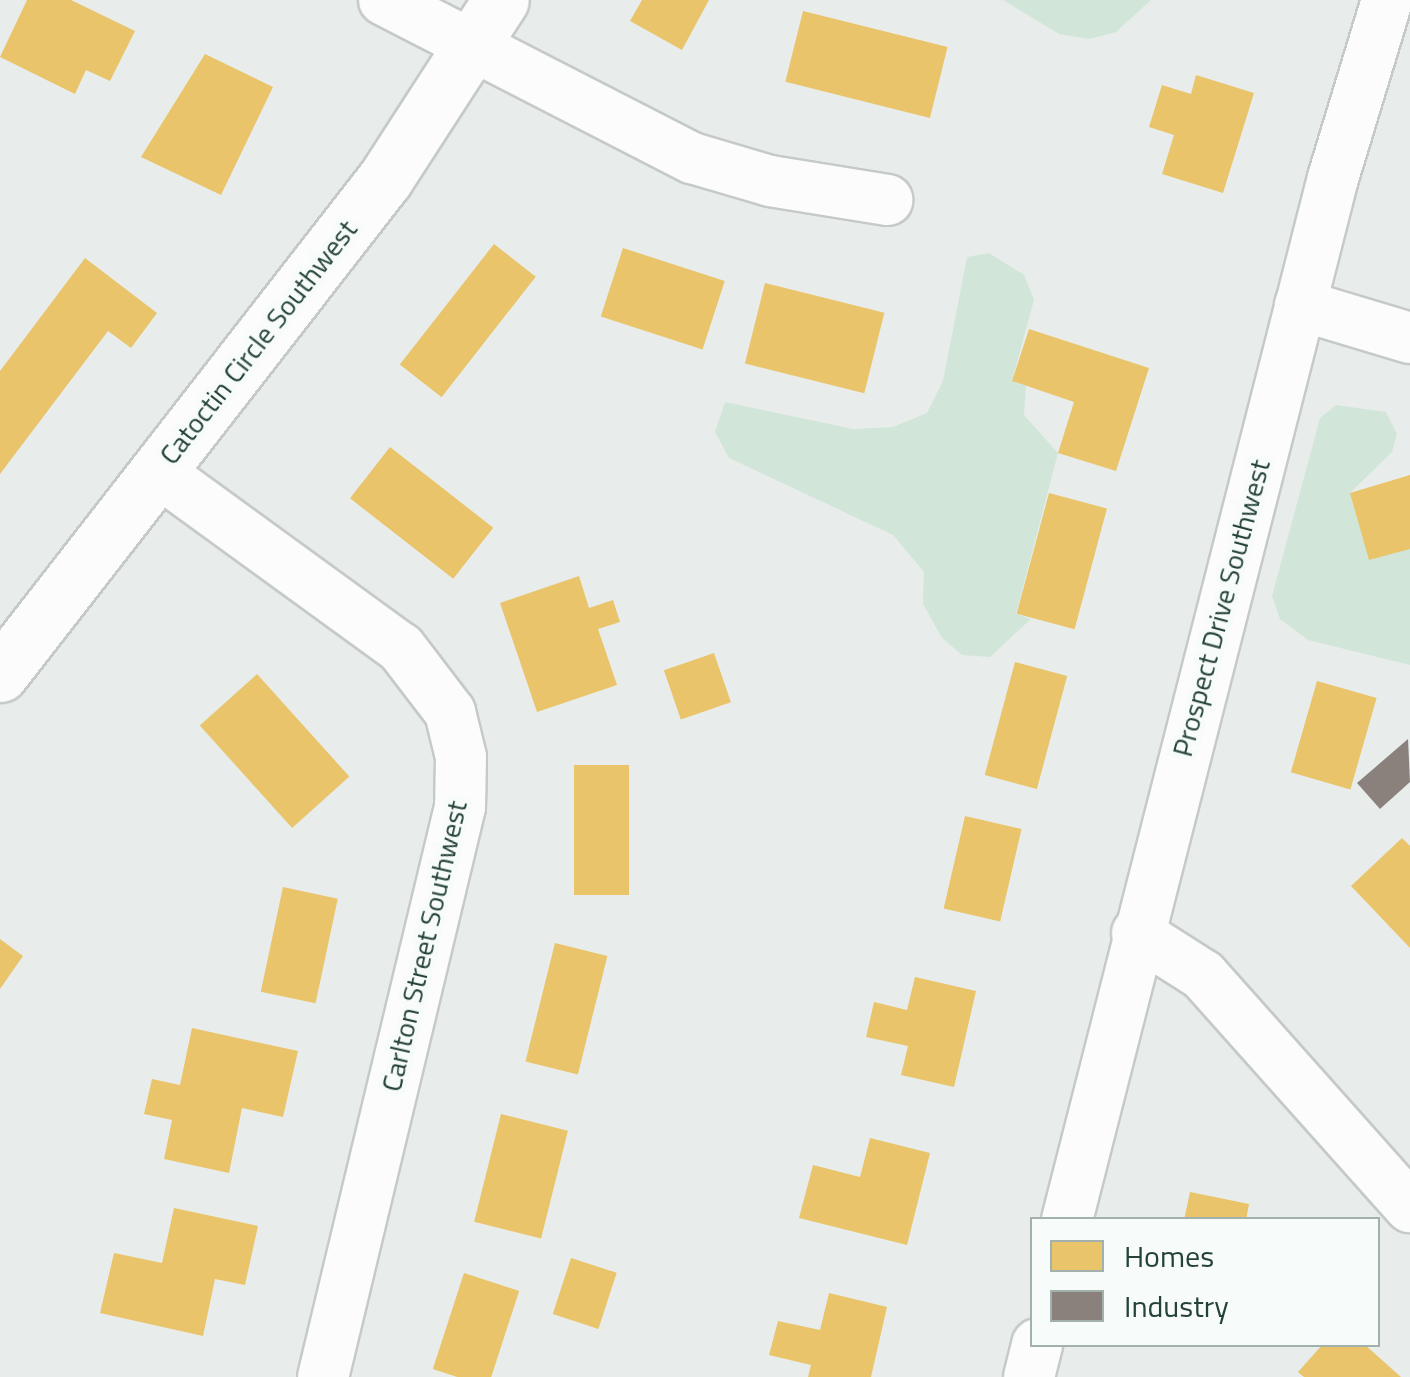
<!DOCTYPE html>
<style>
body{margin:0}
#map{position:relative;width:1410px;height:1377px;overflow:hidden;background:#e8edeb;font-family:"Titillium Web",sans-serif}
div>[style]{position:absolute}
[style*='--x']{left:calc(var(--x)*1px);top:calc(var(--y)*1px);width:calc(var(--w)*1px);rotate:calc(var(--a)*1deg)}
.green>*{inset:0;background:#d1e6d8}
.homes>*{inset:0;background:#e9c46a;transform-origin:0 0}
.industry>*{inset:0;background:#8a817c}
.roads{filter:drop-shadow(2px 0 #c5cac8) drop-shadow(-2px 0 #c5cac8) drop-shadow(0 2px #c5cac8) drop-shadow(0 -2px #c5cac8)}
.street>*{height:50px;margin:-25px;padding:0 25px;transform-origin:25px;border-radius:25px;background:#fcfcfc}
.secondary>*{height:55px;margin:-27.5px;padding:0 27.5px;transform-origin:27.5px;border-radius:27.5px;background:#fcfcfc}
span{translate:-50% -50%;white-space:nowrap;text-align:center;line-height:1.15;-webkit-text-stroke:10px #f7fbf9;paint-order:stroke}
.street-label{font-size:28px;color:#24423a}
.legend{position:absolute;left:1030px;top:1217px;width:350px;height:130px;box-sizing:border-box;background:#f7fbf9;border:2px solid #a3b1ad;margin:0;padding:12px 18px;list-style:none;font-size:30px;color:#24423a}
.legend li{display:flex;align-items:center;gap:20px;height:50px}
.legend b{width:50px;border:2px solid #a3b1ad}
</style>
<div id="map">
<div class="green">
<div style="clip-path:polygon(1003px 0,1151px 0,1116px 32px,1090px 39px,1059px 34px)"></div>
<div style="clip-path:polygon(989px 253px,1024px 275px,1034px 300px,1012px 381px,1026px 386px,1024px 415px,1058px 453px,1016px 614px,1031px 619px,990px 657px,962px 655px,942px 638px,923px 604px,924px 572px,893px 535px,729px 458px,715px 432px,725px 402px,853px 429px,893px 427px,927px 413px,943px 381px,967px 257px)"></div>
<div style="clip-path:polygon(1336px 405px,1386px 412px,1397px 434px,1392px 452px,1350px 493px,1410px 549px,1410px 665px,1308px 640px,1280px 619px,1272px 596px,1320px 418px)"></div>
</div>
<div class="homes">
<div style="clip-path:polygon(27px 0,71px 0,135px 31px,110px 81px,86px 70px,75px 94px,0 57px)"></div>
<div style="clip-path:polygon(642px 0,709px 0,682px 50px,630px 21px)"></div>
<div style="left:803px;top:11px;width:149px;height:73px;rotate:14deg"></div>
<div style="clip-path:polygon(205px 54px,273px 87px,221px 195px,141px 157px)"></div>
<div style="clip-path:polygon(1196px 75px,1254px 93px,1223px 193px,1162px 174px,1174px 135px,1149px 127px,1162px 85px,1191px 94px)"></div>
<div style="left:494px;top:244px;width:53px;height:153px;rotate:38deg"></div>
<div style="left:623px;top:248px;width:107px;height:72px;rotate:18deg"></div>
<div style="clip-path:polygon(85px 258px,157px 313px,131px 348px,108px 331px,0 474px,0 371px)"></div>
<div style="left:765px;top:283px;width:123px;height:83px;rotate:14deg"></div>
<div style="clip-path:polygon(1029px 329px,1149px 368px,1116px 471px,1058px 453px,1074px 402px,1012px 381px)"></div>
<div style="left:390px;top:447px;width:131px;height:65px;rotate:38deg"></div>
<div style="clip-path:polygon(1410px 475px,1410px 549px,1369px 560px,1350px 493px)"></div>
<div style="left:1049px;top:493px;width:60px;height:125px;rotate:15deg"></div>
<div style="clip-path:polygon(579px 576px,589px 608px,613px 600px,620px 622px,598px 629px,617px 685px,537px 712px,500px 603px)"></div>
<div style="left:714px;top:653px;width:52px;height:53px;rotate:71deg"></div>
<div style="left:1015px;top:662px;width:54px;height:117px;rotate:15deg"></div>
<div style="left:257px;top:674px;width:138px;height:77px;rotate:48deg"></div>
<div style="left:1317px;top:681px;width:62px;height:95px;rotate:16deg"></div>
<div style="left:629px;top:765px;width:130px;height:55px;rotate:90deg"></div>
<div style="left:965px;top:816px;width:58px;height:95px;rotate:13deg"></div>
<div style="clip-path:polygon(1402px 838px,1410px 846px,1410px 948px,1351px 886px)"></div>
<div style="left:283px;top:887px;width:56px;height:107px;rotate:12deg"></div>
<div style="clip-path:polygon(0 939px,23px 956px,0 989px)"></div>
<div style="left:555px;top:943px;width:54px;height:122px;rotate:14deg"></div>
<div style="clip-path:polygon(915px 977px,976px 991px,954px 1087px,901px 1075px,908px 1046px,866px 1037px,874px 1002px,907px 1010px)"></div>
<div style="clip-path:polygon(192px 1028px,298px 1051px,283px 1117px,242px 1108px,229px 1173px,164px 1159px,172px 1120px,144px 1114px,152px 1079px,180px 1085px)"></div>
<div style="left:501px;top:1114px;width:69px;height:111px;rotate:14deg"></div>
<div style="clip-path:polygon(870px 1138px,930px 1153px,907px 1245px,799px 1218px,813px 1165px,860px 1177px)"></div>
<div style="clip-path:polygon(1190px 1192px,1249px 1204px,1246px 1220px,1184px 1220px)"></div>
<div style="clip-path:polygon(174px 1208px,258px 1226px,245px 1285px,215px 1279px,203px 1336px,100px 1313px,114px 1253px,162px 1263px)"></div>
<div style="left:571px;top:1258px;width:48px;height:59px;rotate:18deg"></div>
<div style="left:464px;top:1273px;width:58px;height:101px;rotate:18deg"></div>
<div style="clip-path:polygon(829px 1293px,887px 1307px,871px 1377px,808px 1377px,811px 1365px,769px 1355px,778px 1321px,820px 1330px)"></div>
<div style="clip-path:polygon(1323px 1344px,1364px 1344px,1401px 1377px,1304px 1377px,1298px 1372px)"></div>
</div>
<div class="industry">
<div style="clip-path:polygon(1408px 739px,1410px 782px,1380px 809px,1357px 783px)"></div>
</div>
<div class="roads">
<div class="street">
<div style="--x:384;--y:0;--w:346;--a:27.2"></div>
<div style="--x:692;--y:158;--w:81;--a:16.4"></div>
<div style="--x:770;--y:181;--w:119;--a:9.2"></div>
<div style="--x:1300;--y:305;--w:115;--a:16.7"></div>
<div style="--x:157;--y:471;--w:301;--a:36"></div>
<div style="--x:401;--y:648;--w:81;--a:52.6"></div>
<div style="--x:450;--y:712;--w:46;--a:76.3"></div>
<div style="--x:461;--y:757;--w:50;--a:91.1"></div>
<div style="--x:460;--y:807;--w:586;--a:103.51"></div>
<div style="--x:1137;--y:933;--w:78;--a:32.5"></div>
<div style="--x:1203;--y:975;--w:311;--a:48.3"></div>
<div style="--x:1067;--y:1220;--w:1075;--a:-75.68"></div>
<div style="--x:1333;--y:178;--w:186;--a:-73.1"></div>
<div style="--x:1029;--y:1377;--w:34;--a:-76"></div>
</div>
<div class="secondary">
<div style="--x:0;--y:674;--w:627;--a:-52.13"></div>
<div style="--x:385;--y:179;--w:213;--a:-57.1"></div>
</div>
</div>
<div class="street-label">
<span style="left:258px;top:342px;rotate:-52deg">Catoctin Circle Southwest</span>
<span style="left:1221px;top:608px;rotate:-75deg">Prospect Drive Southwest</span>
<span style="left:424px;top:946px;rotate:-77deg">Carlton Street Southwest</span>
</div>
<ul class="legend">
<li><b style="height:28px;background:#e9c46a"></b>Homes</li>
<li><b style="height:28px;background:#8a817c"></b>Industry</li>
</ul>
</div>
